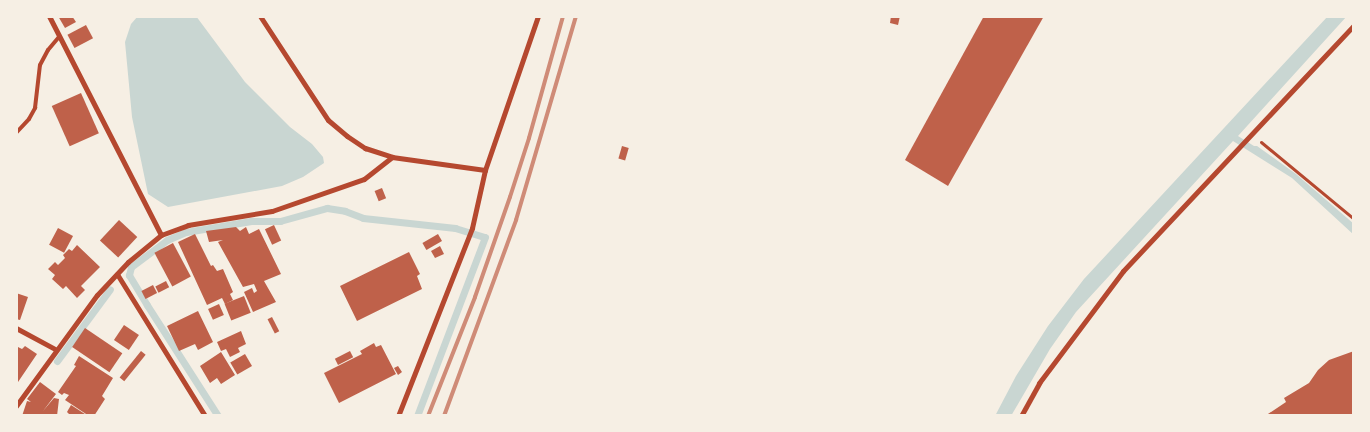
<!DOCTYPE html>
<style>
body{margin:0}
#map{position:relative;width:1370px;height:432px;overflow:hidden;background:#f6efe4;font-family:Mulish,sans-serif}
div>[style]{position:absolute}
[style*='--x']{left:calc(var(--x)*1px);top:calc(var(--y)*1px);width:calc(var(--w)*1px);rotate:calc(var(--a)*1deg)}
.water>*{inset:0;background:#c9d6d2}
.stream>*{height:7px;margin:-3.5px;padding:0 3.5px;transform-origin:3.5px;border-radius:3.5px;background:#c9d6d2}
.building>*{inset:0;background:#bf614a;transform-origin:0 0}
.path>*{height:3px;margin:-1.5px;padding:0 1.5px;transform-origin:1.5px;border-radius:1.5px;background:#b5482f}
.service>*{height:4px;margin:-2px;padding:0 2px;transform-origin:2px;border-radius:2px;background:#b5482f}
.minor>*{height:5px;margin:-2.5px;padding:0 2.5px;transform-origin:2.5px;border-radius:2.5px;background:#b5482f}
.rail>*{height:4px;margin:-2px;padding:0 2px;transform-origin:2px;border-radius:2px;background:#cf8b77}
span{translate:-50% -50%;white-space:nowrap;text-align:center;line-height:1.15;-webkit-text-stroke:4.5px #f6efe4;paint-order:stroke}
.frame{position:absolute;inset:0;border:18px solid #f6efe4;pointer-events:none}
</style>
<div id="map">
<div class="water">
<div style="clip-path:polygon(138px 16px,196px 16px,245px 82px,290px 127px,312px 144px,323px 157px,324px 163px,303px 177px,282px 186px,168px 207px,148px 194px,132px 117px,125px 42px,131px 24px)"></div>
<div style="clip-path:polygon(1328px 16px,1347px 16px,1238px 136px,1254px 146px,1257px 146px,1296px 174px,1354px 224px,1354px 235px,1292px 178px,1233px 141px,1076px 312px,1050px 349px,1011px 416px,995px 416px,1016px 376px,1048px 326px,1084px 279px)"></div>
</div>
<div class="stream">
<div style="--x:57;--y:361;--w:89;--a:-53.6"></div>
<div style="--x:218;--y:416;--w:132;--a:-122.6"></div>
<div style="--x:147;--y:305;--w:35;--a:-121"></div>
<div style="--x:129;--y:275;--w:8;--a:-76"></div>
<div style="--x:131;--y:267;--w:45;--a:-36.9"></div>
<div style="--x:167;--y:240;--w:21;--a:-23"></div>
<div style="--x:186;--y:232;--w:66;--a:-9.6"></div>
<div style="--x:251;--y:221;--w:29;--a:0"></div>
<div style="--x:280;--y:221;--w:49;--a:-15.5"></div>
<div style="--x:327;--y:208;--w:18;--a:9"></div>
<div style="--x:345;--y:211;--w:19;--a:21"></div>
<div style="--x:363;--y:218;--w:93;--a:6.2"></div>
<div style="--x:455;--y:228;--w:31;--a:17"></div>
<div style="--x:485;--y:237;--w:191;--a:110.8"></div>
</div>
<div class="building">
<div style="clip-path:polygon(58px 16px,72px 16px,76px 22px,65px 28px)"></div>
<div style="clip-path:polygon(891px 16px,900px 16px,898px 25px,890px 23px)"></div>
<div style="clip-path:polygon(984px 16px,1044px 16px,948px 186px,905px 160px)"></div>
<div style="left:86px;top:25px;width:15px;height:21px;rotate:62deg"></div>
<div style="left:81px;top:93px;width:44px;height:32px;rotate:66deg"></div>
<div style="left:622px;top:146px;width:7px;height:13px;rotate:16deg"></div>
<div style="left:382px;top:188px;width:11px;height:8px;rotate:68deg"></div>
<div style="left:119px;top:220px;width:25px;height:28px;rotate:43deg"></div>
<div style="left:274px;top:225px;width:17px;height:10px;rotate:65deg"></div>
<div style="clip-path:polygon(236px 227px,240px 231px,246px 227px,249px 234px,259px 229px,281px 274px,264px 281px,276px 302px,253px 312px,244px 292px,252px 288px,254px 293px,257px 291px,254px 284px,243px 287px,218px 242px,223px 240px,209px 242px,206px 231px)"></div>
<div style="left:58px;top:228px;width:17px;height:19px;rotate:28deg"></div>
<div style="clip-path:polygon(195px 234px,211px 266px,213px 265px,217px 271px,223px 269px,233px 292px,230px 294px,233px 300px,225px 304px,222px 298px,207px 305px,178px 242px)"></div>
<div style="left:438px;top:234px;width:8px;height:18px;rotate:60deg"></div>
<div style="left:173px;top:243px;width:38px;height:21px;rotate:62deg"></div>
<div style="clip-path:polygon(77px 245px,100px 267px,81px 286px,85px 290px,77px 298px,66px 286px,63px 289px,52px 279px,55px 275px,48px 269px,55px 262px,58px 265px,65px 258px,63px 255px,69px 249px,72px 251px)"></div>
<div style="clip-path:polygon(440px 246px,444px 254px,435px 258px,431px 251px)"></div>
<div style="clip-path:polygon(409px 252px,420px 274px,417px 276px,422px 289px,357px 321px,340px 286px)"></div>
<div style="left:166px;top:281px;width:7px;height:12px;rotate:63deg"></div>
<div style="left:153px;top:285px;width:9px;height:13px;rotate:63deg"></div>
<div style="clip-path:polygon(16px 293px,28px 297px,20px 320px,16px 319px)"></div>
<div style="left:244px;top:296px;width:18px;height:21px;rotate:68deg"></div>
<div style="left:219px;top:304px;width:12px;height:12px;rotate:66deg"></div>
<div style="clip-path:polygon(198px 311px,213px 342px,198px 350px,195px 344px,179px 351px,167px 326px)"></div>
<div style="left:272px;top:317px;width:16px;height:5px;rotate:63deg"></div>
<div style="left:124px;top:325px;width:18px;height:18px;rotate:34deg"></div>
<div style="left:85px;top:328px;width:45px;height:23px;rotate:34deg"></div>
<div style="clip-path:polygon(241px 331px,246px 344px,238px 348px,240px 352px,230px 357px,226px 349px,221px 351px,217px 342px)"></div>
<div style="clip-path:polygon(374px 343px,376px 347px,381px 345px,396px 374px,339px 403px,324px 373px,362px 354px,360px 351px)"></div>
<div style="clip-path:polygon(16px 346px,22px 349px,25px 346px,37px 354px,16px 385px)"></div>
<div style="left:141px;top:351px;width:6px;height:34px;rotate:39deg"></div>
<div style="left:350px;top:351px;width:7px;height:17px;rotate:63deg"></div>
<div style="clip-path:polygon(1354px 351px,1354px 416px,1265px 416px,1286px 402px,1284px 398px,1309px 383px,1318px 370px,1329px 360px)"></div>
<div style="clip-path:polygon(221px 352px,235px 375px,221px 384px,217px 378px,210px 383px,200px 366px)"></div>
<div style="left:245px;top:354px;width:14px;height:17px;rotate:60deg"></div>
<div style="clip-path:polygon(79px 356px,113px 378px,102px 396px,105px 399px,94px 416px,89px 416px,65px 400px,69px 395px,64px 393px,62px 395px,58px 392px,76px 366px,74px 365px)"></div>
<div style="clip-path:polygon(398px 366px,402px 372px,398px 375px,394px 368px)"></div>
<div style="clip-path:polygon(40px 382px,56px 394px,43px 411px,54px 398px,59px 399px,57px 416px,22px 416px,27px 401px,31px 402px,27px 399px)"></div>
<div style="clip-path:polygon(71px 405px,88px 416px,71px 416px,67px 412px)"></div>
</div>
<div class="path">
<div style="--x:1261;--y:142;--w:121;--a:39.6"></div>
</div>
<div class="service">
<div style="--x:16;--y:133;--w:19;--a:-47"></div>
<div style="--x:29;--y:119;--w:13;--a:-61"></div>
<div style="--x:35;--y:108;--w:43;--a:-83.4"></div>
<div style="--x:40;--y:65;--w:17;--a:-62"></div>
<div style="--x:48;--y:50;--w:17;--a:-50"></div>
</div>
<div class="minor">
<div style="--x:49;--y:16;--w:246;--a:62.9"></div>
<div style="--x:260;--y:16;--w:124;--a:56.8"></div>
<div style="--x:328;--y:120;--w:25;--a:40"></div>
<div style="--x:347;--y:136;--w:22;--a:34"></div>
<div style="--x:365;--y:148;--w:28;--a:18"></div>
<div style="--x:392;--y:157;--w:94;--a:8"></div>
<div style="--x:117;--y:274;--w:167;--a:58.2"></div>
<div style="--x:16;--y:328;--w:44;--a:28.3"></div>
<div style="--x:16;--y:406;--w:137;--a:-53.9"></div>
<div style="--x:97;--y:295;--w:45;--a:-46.8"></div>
<div style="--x:128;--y:262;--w:43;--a:-39.3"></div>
<div style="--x:161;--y:235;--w:29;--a:-20"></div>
<div style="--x:188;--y:225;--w:85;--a:-9.5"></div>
<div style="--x:272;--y:211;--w:97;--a:-19.2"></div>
<div style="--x:364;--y:179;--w:36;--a:-38"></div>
<div style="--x:398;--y:416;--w:202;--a:-68.5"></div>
<div style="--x:472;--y:228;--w:59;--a:-77.4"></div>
<div style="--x:485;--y:170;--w:163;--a:-71"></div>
<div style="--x:1021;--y:416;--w:38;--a:-61"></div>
<div style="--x:1039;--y:383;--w:140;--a:-53.1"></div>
<div style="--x:1123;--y:271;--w:337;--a:-46.8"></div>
</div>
<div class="rail">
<div style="--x:428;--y:416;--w:128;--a:-68.4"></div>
<div style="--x:475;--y:297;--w:106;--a:-70.7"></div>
<div style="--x:510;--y:197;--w:62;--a:-72.1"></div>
<div style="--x:529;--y:138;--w:127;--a:-74.4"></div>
<div style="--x:444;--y:416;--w:209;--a:-69.8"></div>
<div style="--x:516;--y:220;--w:213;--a:-73.6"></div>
</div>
<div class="frame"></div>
</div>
